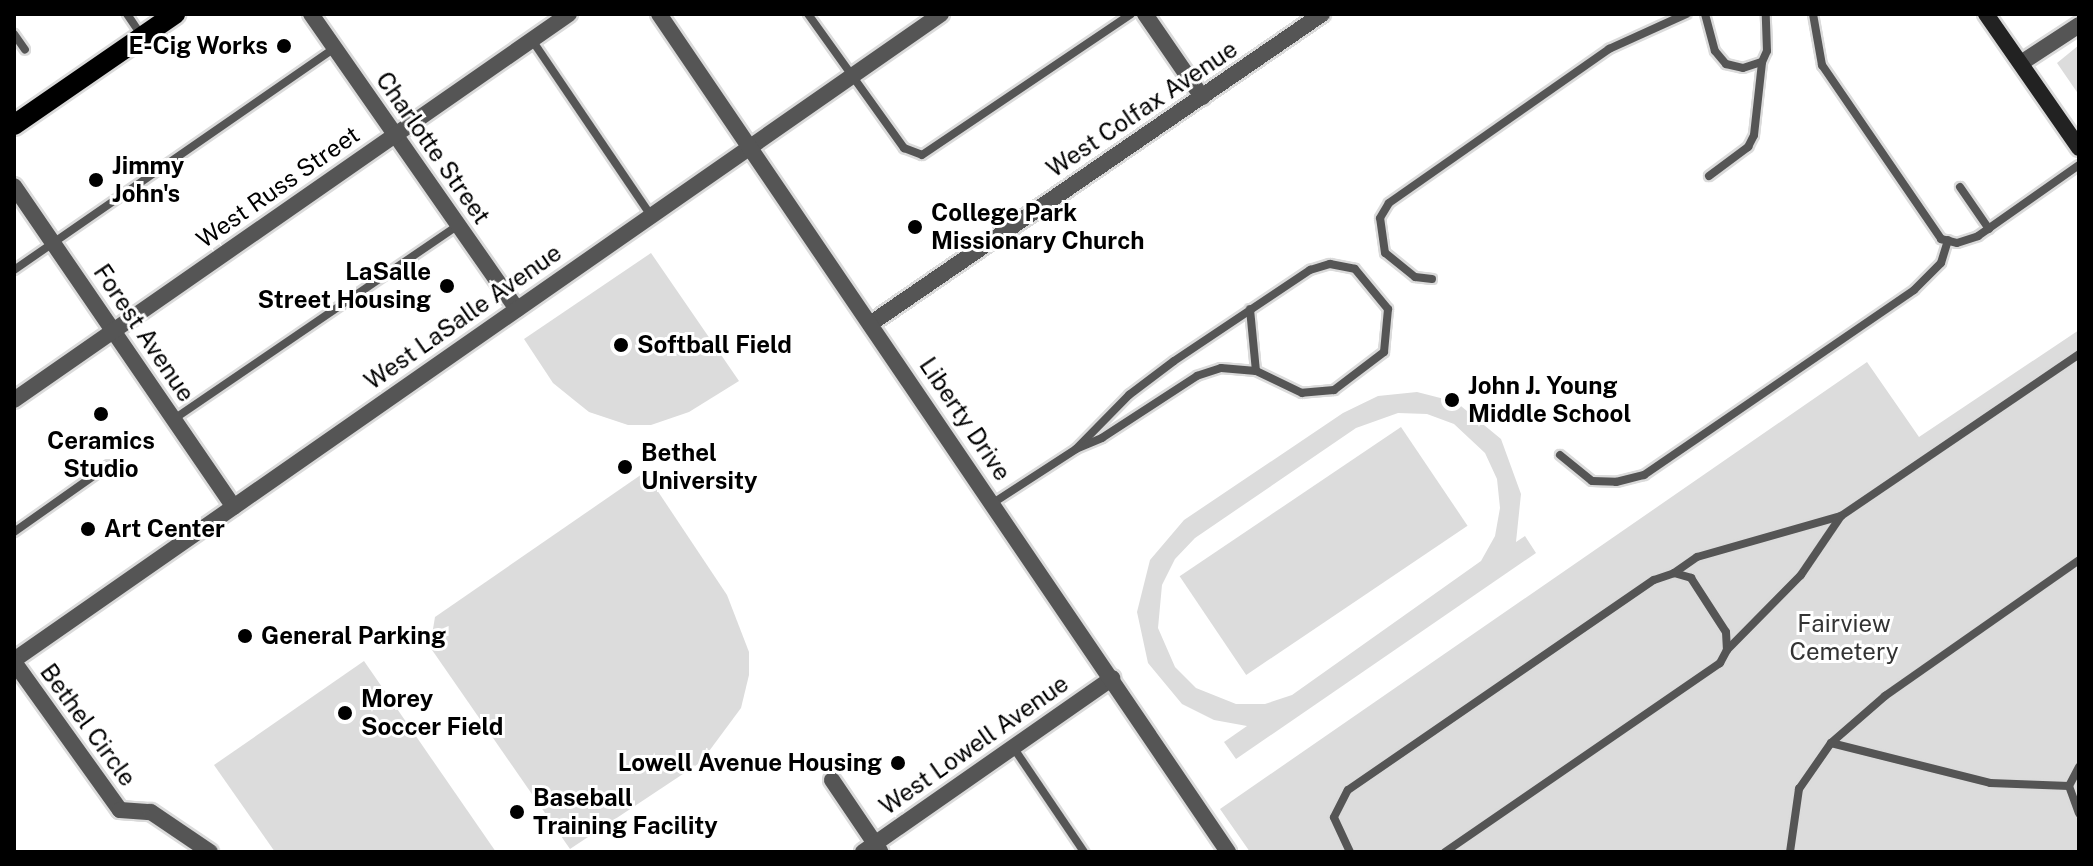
<!DOCTYPE html>
<style>
body{margin:0}
#map{position:relative;width:2093px;height:866px;overflow:hidden;background:#fff;font-family:"Public Sans",sans-serif}
div>[style]{position:absolute}
[style*='--x']{left:calc(var(--x)*1px);top:calc(var(--y)*1px);width:calc(var(--w)*1px);rotate:calc(var(--a)*1deg)}
.green>*{inset:0;background:#dcdcdc;transform-origin:0 0}
.roads{filter:drop-shadow(2px 0 #dbdbdb) drop-shadow(-2px 0 #dbdbdb) drop-shadow(0 2px #dbdbdb) drop-shadow(0 -2px #dbdbdb)}
.service>*{height:8px;margin:-4px;padding:0 4px;transform-origin:4px;border-radius:4px;background:#555}
.minor>*{height:16px;margin:-8px;padding:0 8px;transform-origin:8px;border-radius:8px;background:#555}
.tertiary>*{height:16px;margin:-8px;padding:0 8px;transform-origin:8px;border-radius:8px;background:#555}
.secondary>*{height:16px;margin:-8px;padding:0 8px;transform-origin:8px;border-radius:8px;background:#222}
.primary>*{height:20px;margin:-10px;padding:0 10px;transform-origin:10px;border-radius:10px;background:#000}
.dots>*{width:22px;height:22px;translate:-50% -50%;box-sizing:border-box;border:4px solid #fff;border-radius:50%}
span{translate:-50% -50%;white-space:nowrap;text-align:center;line-height:1.15;-webkit-text-stroke:6px #fff;paint-order:stroke}
.poi-label{font-size:24px;color:#000;font-weight:700}
.right{translate:-100% -50%;text-align:right}
.left{translate:0 -50%;text-align:left}
.street-label{font-size:24px;color:#000}
.park-label{font-size:24px;color:#333}
.frame{position:absolute;inset:0;border:16px solid #000;pointer-events:none}
</style>
<div id="map">
<div class="green">
<div style="clip-path:polygon(2079px 45px,2079px 95px,2057px 63px)"></div>
<div style="clip-path:polygon(651px 253px,739px 381px,689px 412px,651px 425px,628px 425px,589px 412px,574px 400px,553px 383px,524px 339px)"></div>
<div style="clip-path:polygon(2079px 330px,2079px 852px,1250px 852px,1220px 809px,1867px 362px,1919px 437px)"></div>
<div style="clip-path:polygon(evenodd,1417px 392px,1456px 402px,1501px 439px,1521px 494px,1516px 542px,1525px 536px,1536px 553px,1236px 759px,1224px 742px,1247px 726px,1214px 720px,1182px 704px,1148px 663px,1137px 612px,1150px 560px,1184px 520px,1343px 413px,1378px 396px,1417px 392px,1398px 413px,1427px 414px,1454px 424px,1485px 453px,1497px 479px,1500px 508px,1495px 536px,1481px 561px,1292px 695px,1265px 704px,1236px 704px,1196px 688px,1175px 667px,1158px 628px,1162px 585px,1175px 559px,1195px 538px,1356px 428px,1398px 413px)"></div>
<div style="left:1401px;top:427px;width:119px;height:267px;rotate:56deg"></div>
<div style="clip-path:polygon(645px 472px,727px 595px,749px 652px,749px 675px,741px 708px,701px 762px,570px 849px,430px 647px,435px 617px)"></div>
<div style="clip-path:polygon(364px 661px,496px 852px,275px 852px,214px 765px)"></div>
</div>
<div class="roads">
<div class="service">
<div style="--x:127;--y:14;--w:27;--a:56"></div>
<div style="--x:808;--y:14;--w:165;--a:54.4"></div>
<div style="--x:904;--y:148;--w:19;--a:21"></div>
<div style="--x:922;--y:155;--w:252;--a:-34"></div>
<div style="--x:1705;--y:14;--w:38;--a:75"></div>
<div style="--x:1715;--y:51;--w:17;--a:50"></div>
<div style="--x:1726;--y:64;--w:17;--a:13"></div>
<div style="--x:1743;--y:68;--w:20;--a:-18"></div>
<div style="--x:1762;--y:62;--w:12;--a:-66"></div>
<div style="--x:1767;--y:51;--w:37;--a:-92"></div>
<div style="--x:1813;--y:14;--w:52;--a:80"></div>
<div style="--x:1822;--y:65;--w:211;--a:55.6"></div>
<div style="--x:1941;--y:239;--w:16;--a:14"></div>
<div style="--x:1957;--y:243;--w:22;--a:-18"></div>
<div style="--x:1978;--y:236;--w:123;--a:-35.1"></div>
<div style="--x:14;--y:34;--w:19;--a:55"></div>
<div style="--x:532;--y:40;--w:212;--a:55.9"></div>
<div style="--x:1709;--y:176;--w:49;--a:-36.6"></div>
<div style="--x:1748;--y:147;--w:13;--a:-63"></div>
<div style="--x:1754;--y:135;--w:73;--a:-83.7"></div>
<div style="--x:1960;--y:187;--w:51;--a:55.4"></div>
<div style="--x:14;--y:270;--w:390;--a:-34.7"></div>
<div style="--x:1432;--y:279;--w:17;--a:-173"></div>
<div style="--x:1415;--y:277;--w:38;--a:-141"></div>
<div style="--x:1385;--y:253;--w:35;--a:-98"></div>
<div style="--x:1380;--y:218;--w:17;--a:-59"></div>
<div style="--x:1389;--y:203;--w:269;--a:-35"></div>
<div style="--x:1609;--y:49;--w:85;--a:-24.4"></div>
<div style="--x:1250;--y:309;--w:62;--a:84.5"></div>
<div style="--x:174;--y:419;--w:343;--a:-34.3"></div>
<div style="--x:1560;--y:455;--w:41;--a:39.1"></div>
<div style="--x:1592;--y:481;--w:24;--a:2"></div>
<div style="--x:1616;--y:482;--w:29;--a:-14"></div>
<div style="--x:1644;--y:475;--w:327;--a:-34.4"></div>
<div style="--x:1914;--y:290;--w:38;--a:-45"></div>
<div style="--x:1941;--y:263;--w:24;--a:-73"></div>
<div style="--x:993;--y:503;--w:99;--a:-33"></div>
<div style="--x:1076;--y:449;--w:76;--a:-45.5"></div>
<div style="--x:1129;--y:395;--w:56;--a:-37.1"></div>
<div style="--x:1174;--y:361;--w:164;--a:-33.8"></div>
<div style="--x:1310;--y:270;--w:21;--a:-17"></div>
<div style="--x:1330;--y:264;--w:25;--a:11"></div>
<div style="--x:1355;--y:269;--w:52;--a:50.5"></div>
<div style="--x:1388;--y:309;--w:43;--a:95.3"></div>
<div style="--x:1384;--y:352;--w:63;--a:142.8"></div>
<div style="--x:1334;--y:390;--w:32;--a:175"></div>
<div style="--x:1302;--y:393;--w:51;--a:-154.4"></div>
<div style="--x:1256;--y:371;--w:35;--a:-175"></div>
<div style="--x:1221;--y:368;--w:25;--a:162"></div>
<div style="--x:1197;--y:376;--w:113;--a:146.9"></div>
<div style="--x:1102;--y:438;--w:28;--a:157"></div>
<div style="--x:14;--y:532;--w:116;--a:-35.2"></div>
<div style="--x:109;--y:465;--w:8;--a:0"></div>
<div style="--x:1674;--y:573;--w:28;--a:-35"></div>
<div style="--x:1697;--y:557;--w:150;--a:-15.9"></div>
<div style="--x:1841;--y:516;--w:288;--a:-34.2"></div>
<div style="--x:1727;--y:650;--w:105;--a:-45.4"></div>
<div style="--x:1801;--y:575;--w:71;--a:-55.9"></div>
<div style="--x:1831;--y:743;--w:164;--a:14.1"></div>
<div style="--x:1990;--y:783;--w:79;--a:2.2"></div>
<div style="--x:1013;--y:747;--w:127;--a:55.9"></div>
<div style="--x:2079;--y:767;--w:21;--a:118"></div>
<div style="--x:2069;--y:786;--w:29;--a:70"></div>
<div style="--x:1350;--y:852;--w:38;--a:-115"></div>
<div style="--x:1334;--y:817;--w:30;--a:-63"></div>
<div style="--x:1348;--y:790;--w:371;--a:-34.5"></div>
<div style="--x:1654;--y:580;--w:21;--a:-19"></div>
<div style="--x:1674;--y:573;--w:18;--a:16"></div>
<div style="--x:1691;--y:578;--w:64;--a:57.1"></div>
<div style="--x:1726;--y:632;--w:18;--a:87"></div>
<div style="--x:1727;--y:650;--w:15;--a:118"></div>
<div style="--x:1720;--y:663;--w:334;--a:145.5"></div>
<div style="--x:1790;--y:852;--w:64;--a:-81.9"></div>
<div style="--x:1799;--y:789;--w:56;--a:-55.2"></div>
<div style="--x:1831;--y:743;--w:72;--a:-41"></div>
<div style="--x:1885;--y:696;--w:237;--a:-35"></div>
</div>
<div class="minor">
<div style="--x:311;--y:14;--w:360;--a:55.1"></div>
<div style="--x:1145;--y:14;--w:101;--a:55.5"></div>
<div style="--x:2021;--y:63;--w:69;--a:-33.2"></div>
<div style="--x:14;--y:186;--w:389;--a:55.6"></div>
<div style="--x:870;--y:324;--w:548;--a:-34.44"></div>
<div style="--x:14;--y:400;--w:676;--a:-34.82"></div>
<div style="--x:14;--y:660;--w:1130;--a:-34.87"></div>
<div style="--x:14;--y:662;--w:182;--a:54.4"></div>
<div style="--x:120;--y:810;--w:31;--a:4"></div>
<div style="--x:151;--y:812;--w:71;--a:34.1"></div>
<div style="--x:832;--y:780;--w:86;--a:55.9"></div>
<div style="--x:863;--y:852;--w:304;--a:-34.9"></div>
</div>
<div class="tertiary">
<div style="--x:659;--y:14;--w:1013;--a:55.82"></div>
</div>
<div class="secondary">
<div style="--x:1986;--y:14;--w:163;--a:55.2"></div>
</div>
<div class="primary">
<div style="--x:14;--y:125;--w:196;--a:-34.6"></div>
</div>
</div>
<div class="dots">
<div style="left:284px;top:46px;background:#000"></div>
<div style="left:96px;top:180px;background:#000"></div>
<div style="left:915px;top:227px;background:#000"></div>
<div style="left:447px;top:286px;background:#000"></div>
<div style="left:621px;top:345px;background:#000"></div>
<div style="left:1452px;top:400px;background:#000"></div>
<div style="left:101px;top:414px;background:#000"></div>
<div style="left:625px;top:467px;background:#000"></div>
<div style="left:88px;top:529px;background:#000"></div>
<div style="left:245px;top:636px;background:#000"></div>
<div style="left:345px;top:713px;background:#000"></div>
<div style="left:898px;top:763px;background:#000"></div>
<div style="left:517px;top:812px;background:#000"></div>
</div>
<div class="poi-label">
<span class="right" style="left:268px;top:46px">E-Cig Works</span>
<span class="left" style="left:112px;top:180px">Jimmy<br>John's</span>
<span class="left" style="left:931px;top:227px">College Park<br>Missionary Church</span>
<span class="right" style="left:431px;top:286px">LaSalle<br>Street Housing</span>
<span class="left" style="left:637px;top:345px">Softball Field</span>
<span class="left" style="left:1468px;top:400px">John J. Young<br>Middle School</span>
<span style="left:101px;top:455px">Ceramics<br>Studio</span>
<span class="left" style="left:641px;top:467px">Bethel<br>University</span>
<span class="left" style="left:104px;top:529px">Art Center</span>
<span class="left" style="left:261px;top:636px">General Parking</span>
<span class="left" style="left:361px;top:713px">Morey<br>Soccer Field</span>
<span class="right" style="left:882px;top:763px">Lowell Avenue Housing</span>
<span class="left" style="left:533px;top:812px">Baseball<br>Training Facility</span>
</div>
<div class="street-label">
<span style="left:1142px;top:109px;rotate:-34deg">West Colfax Avenue</span>
<span style="left:433px;top:148px;rotate:55deg">Charlotte Street</span>
<span style="left:278px;top:187px;rotate:-35deg">West Russ Street</span>
<span style="left:463px;top:317px;rotate:-35deg">West LaSalle Avenue</span>
<span style="left:144px;top:333px;rotate:56deg">Forest Avenue</span>
<span style="left:965px;top:419px;rotate:56deg">Liberty Drive</span>
<span style="left:88px;top:725px;rotate:54deg">Bethel Circle</span>
<span style="left:974px;top:745px;rotate:-35deg">West Lowell Avenue</span>
</div>
<div class="park-label">
<span style="left:1844px;top:638px">Fairview<br>Cemetery</span>
</div>
<div class="frame"></div>
</div>
